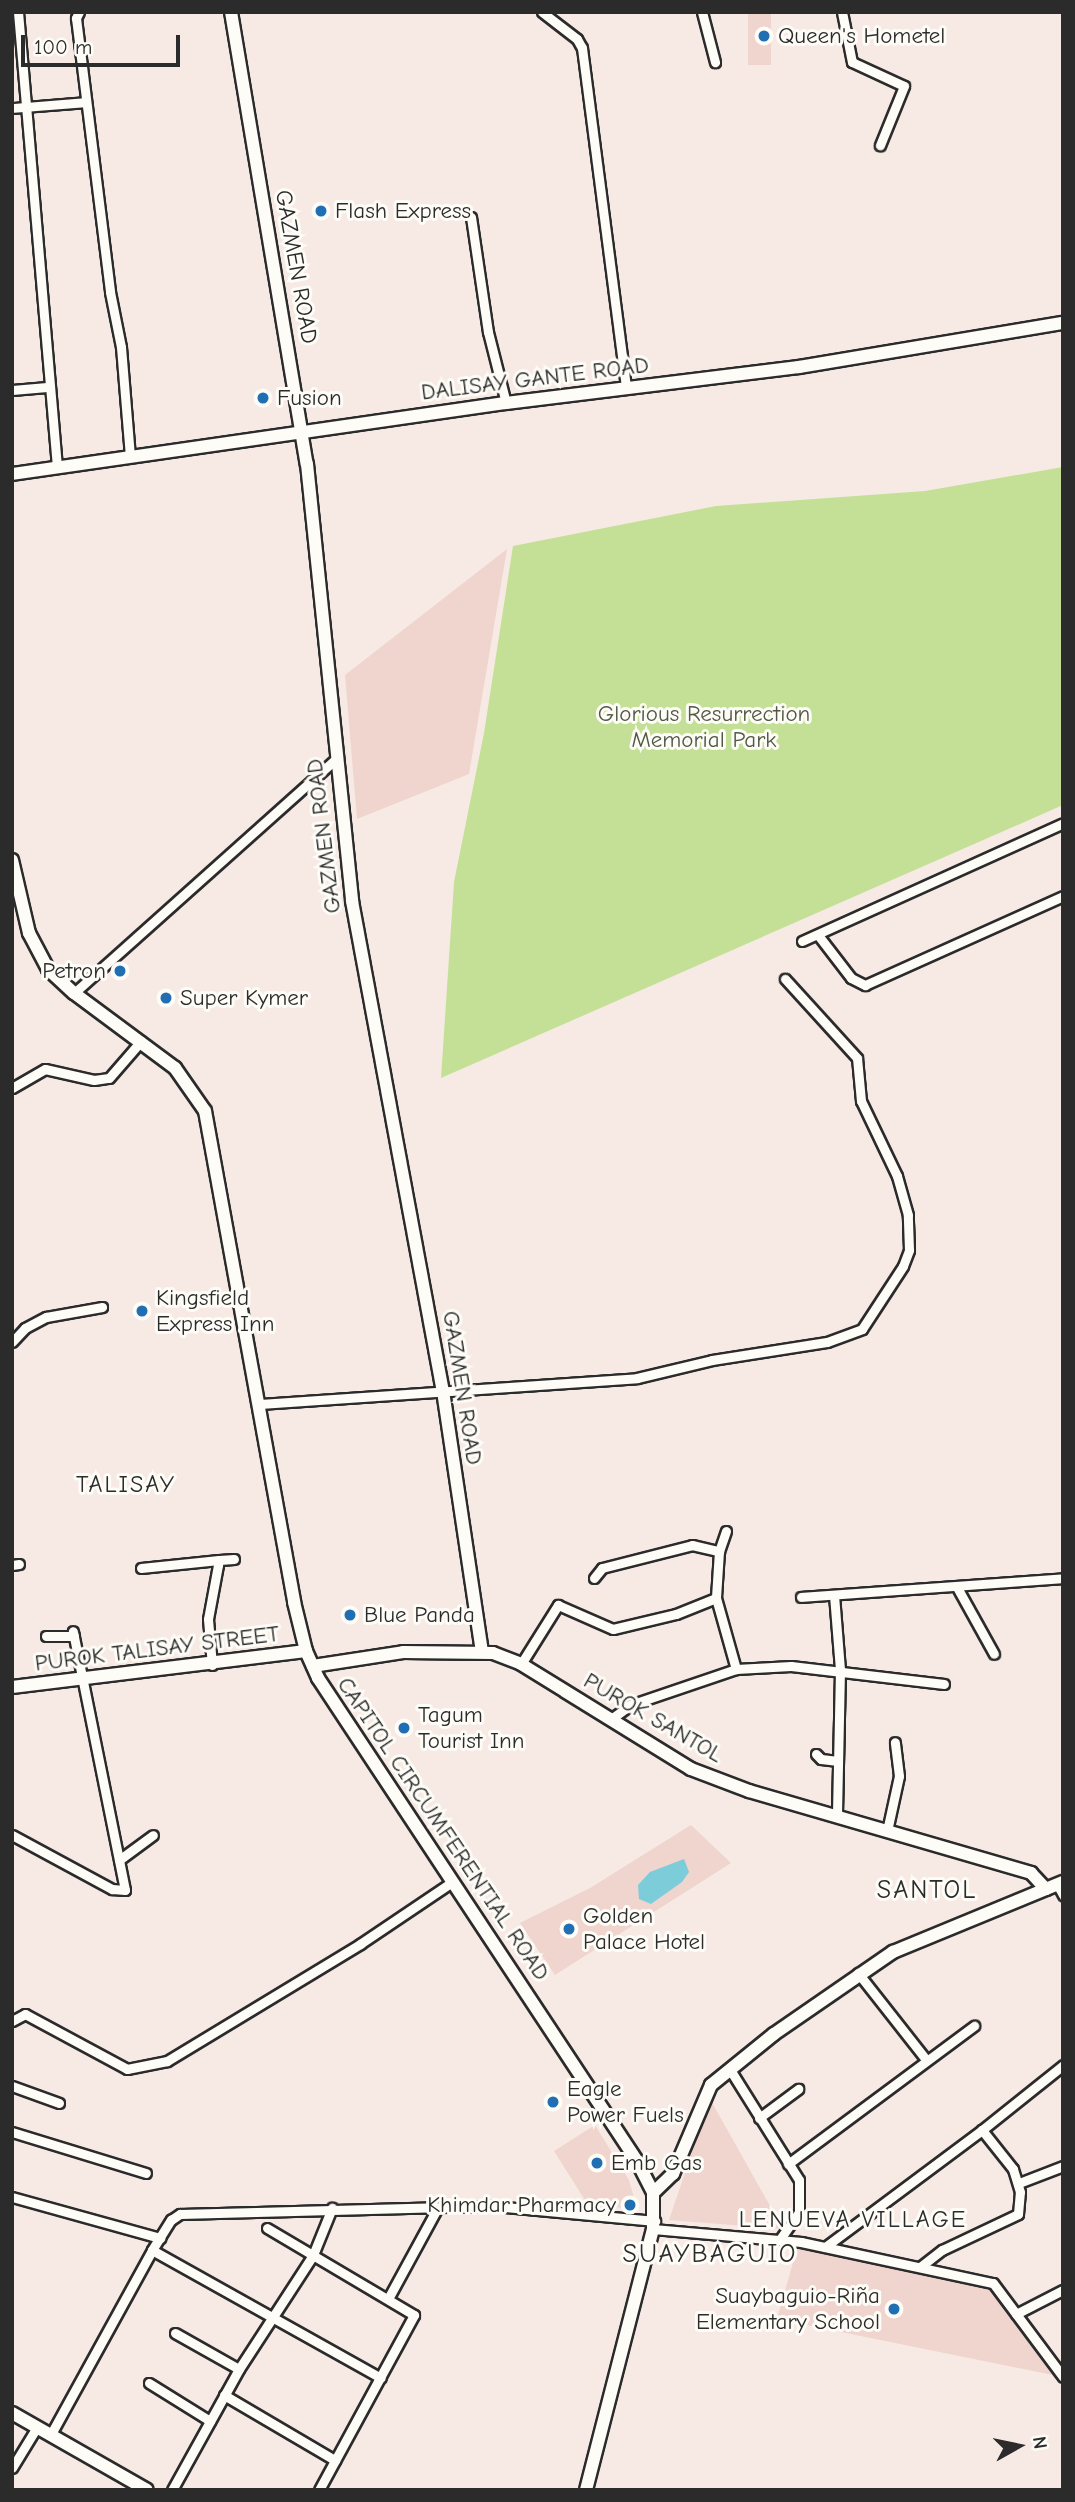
<!DOCTYPE html>
<meta charset="utf-8">
<style>
body{margin:0}
#map{position:relative;width:1075px;height:2502px;overflow:hidden;background:#f7eae4;font-family:"Comic Neue",sans-serif}
div>[style]{position:absolute}
[style*='--x']{left:calc(var(--x)*1px);top:calc(var(--y)*1px);width:calc(var(--w)*1px);rotate:calc(var(--a)*1deg)}
.built>*{inset:0;background:#efd5cd;transform-origin:0 0}
.green>*{inset:0;background:#c4e097}
.water>*{inset:0;background:#7dccda}
.roads{filter:drop-shadow(2px 0 #2b2b2b) drop-shadow(-2px 0 #2b2b2b) drop-shadow(0 2px #2b2b2b) drop-shadow(0 -2px #2b2b2b)}
.street>*{height:9px;margin:-4.5px;padding:0 4.5px;transform-origin:4.5px;border-radius:4.5px;background:#fdfcf7}
.secondary>*{height:12px;margin:-6px;padding:0 6px;transform-origin:6px;border-radius:6px;background:#fdfcf7}
.dots>*{width:19px;height:19px;translate:-50% -50%;box-sizing:border-box;border:4px solid #fdfcf7;border-radius:50%}
span{translate:-50% -50%;white-space:nowrap;text-align:center;line-height:1.15;-webkit-text-stroke:6px #fdfcf7;paint-order:stroke}
.poi-label{font-size:23px;color:#2b2b2b}
.left{translate:0 -50%;text-align:left}
.right{translate:-100% -50%;text-align:right}
.street-label{font-size:23px;color:#2b2b2b}
.park-label{font-size:23px;color:#515846}
.neighbourhood-label{font-size:24px;color:#2b2b2b;letter-spacing:2px}
.quarter-label{font-size:26px;color:#2b2b2b;letter-spacing:2px}
.frame{position:absolute;inset:0;border:14px solid #2b2b2b;pointer-events:none}
.north{position:absolute;left:984px;top:2411px;width:70px;height:70px;-webkit-text-stroke:5px #fdfcf7;paint-order:stroke;rotate:81deg;font-size:19px;font-weight:700;line-height:28px;text-align:center;color:#2b2b2b}
.north::after{content:'';display:block;margin:auto;width:24px;height:32px;background:#2b2b2b;clip-path:polygon(50% 0,100% 100%,50% 72%,0 100%)}
.scale{position:absolute;left:21px;top:35px;width:159px;height:32px;box-sizing:border-box;border:4px solid #2b2b2b;border-top:0;padding-left:9px;font-size:21px;line-height:24px;white-space:nowrap;color:#2b2b2b;-webkit-text-stroke:5px #fdfcf7;paint-order:stroke}
</style>
<div id="map">
<div class="built">
<div style="left:748px;top:12px;width:23px;height:53px"></div>
<div style="clip-path:polygon(507px 549px,469px 774px,357px 819px,345px 675px)"></div>
<div style="clip-path:polygon(691px 1825px,731px 1863px,555px 1975px,520px 1923px,590px 1888px)"></div>
<div style="clip-path:polygon(710px 2099px,783px 2229px,669px 2220px)"></div>
<div style="clip-path:polygon(595px 2125px,629px 2180px,637px 2209px,588px 2205px,554px 2151px)"></div>
<div style="clip-path:polygon(798px 2245px,988px 2283px,1053px 2375px,777px 2319px)"></div>
</div>
<div class="green">
<div style="clip-path:polygon(1063px 467px,1063px 805px,441px 1078px,454px 882px,484px 733px,513px 546px,716px 506px,925px 491px)"></div>
</div>
<div class="water">
<div style="clip-path:polygon(684px 1859px,689px 1872px,682px 1882px,651px 1904px,639px 1899px,638px 1885px,650px 1872px)"></div>
</div>
<div class="roads">
<div class="street">
<div style="--x:18;--y:12;--w:457;--a:85.1"></div>
<div style="--x:79;--y:12;--w:7;--a:117"></div>
<div style="--x:76;--y:18;--w:276;--a:82.9"></div>
<div style="--x:110;--y:292;--w:56;--a:78.7"></div>
<div style="--x:121;--y:347;--w:110;--a:85.3"></div>
<div style="--x:542;--y:12;--w:44;--a:37.6"></div>
<div style="--x:577;--y:39;--w:10;--a:61"></div>
<div style="--x:582;--y:48;--w:343;--a:82.6"></div>
<div style="--x:702;--y:12;--w:52;--a:75.4"></div>
<div style="--x:842;--y:12;--w:51;--a:78.7"></div>
<div style="--x:852;--y:62;--w:57;--a:24.8"></div>
<div style="--x:904;--y:86;--w:64;--a:112.1"></div>
<div style="--x:12;--y:108;--w:74;--a:-4.6"></div>
<div style="--x:471;--y:217;--w:116;--a:81.6"></div>
<div style="--x:488;--y:332;--w:73;--a:75.8"></div>
<div style="--x:12;--y:390;--w:38;--a:-5"></div>
<div style="--x:818;--y:935;--w:54;--a:52.5"></div>
<div style="--x:851;--y:978;--w:16;--a:27"></div>
<div style="--x:865;--y:985;--w:217;--a:-24.2"></div>
<div style="--x:802;--y:941;--w:286;--a:-24.3"></div>
<div style="--x:74;--y:993;--w:351;--a:-41.8"></div>
<div style="--x:12;--y:1088;--w:38;--a:-30"></div>
<div style="--x:45;--y:1069;--w:50;--a:12.7"></div>
<div style="--x:94;--y:1080;--w:15;--a:-8"></div>
<div style="--x:109;--y:1078;--w:49;--a:-49.1"></div>
<div style="--x:12;--y:1342;--w:19;--a:-47"></div>
<div style="--x:25;--y:1328;--w:24;--a:-28"></div>
<div style="--x:46;--y:1317;--w:57;--a:-10.1"></div>
<div style="--x:260;--y:1404;--w:378;--a:-3.9"></div>
<div style="--x:637;--y:1378;--w:77;--a:-13.5"></div>
<div style="--x:712;--y:1360;--w:116;--a:-8.9"></div>
<div style="--x:827;--y:1342;--w:37;--a:-20"></div>
<div style="--x:862;--y:1329;--w:75;--a:-56.9"></div>
<div style="--x:903;--y:1266;--w:17;--a:-69"></div>
<div style="--x:909;--y:1250;--w:35;--a:-92"></div>
<div style="--x:908;--y:1215;--w:41;--a:-105.8"></div>
<div style="--x:897;--y:1176;--w:83;--a:-115.6"></div>
<div style="--x:861;--y:1101;--w:43;--a:-95.3"></div>
<div style="--x:857;--y:1058;--w:107;--a:-132.3"></div>
<div style="--x:726;--y:1531;--w:21;--a:109"></div>
<div style="--x:719;--y:1551;--w:47;--a:93.7"></div>
<div style="--x:716;--y:1598;--w:74;--a:74.3"></div>
<div style="--x:12;--y:1565;--w:7;--a:-8"></div>
<div style="--x:141;--y:1568;--w:78;--a:-5.9"></div>
<div style="--x:594;--y:1578;--w:13;--a:-51"></div>
<div style="--x:602;--y:1568;--w:93;--a:-14.3"></div>
<div style="--x:692;--y:1545;--w:28;--a:13"></div>
<div style="--x:958;--y:1589;--w:74;--a:61"></div>
<div style="--x:834;--y:1595;--w:75;--a:85.4"></div>
<div style="--x:840;--y:1670;--w:147;--a:91.2"></div>
<div style="--x:801;--y:1597;--w:263;--a:-4.1"></div>
<div style="--x:46;--y:1636;--w:28;--a:0"></div>
<div style="--x:521;--y:1664;--w:70;--a:-57.9"></div>
<div style="--x:558;--y:1605;--w:60;--a:23.6"></div>
<div style="--x:613;--y:1629;--w:65;--a:-13.4"></div>
<div style="--x:676;--y:1614;--w:43;--a:-21.8"></div>
<div style="--x:212;--y:1665;--w:46;--a:-95"></div>
<div style="--x:208;--y:1619;--w:55;--a:-79.5"></div>
<div style="--x:218;--y:1565;--w:5;--a:-79"></div>
<div style="--x:219;--y:1560;--w:15;--a:-4"></div>
<div style="--x:611;--y:1719;--w:24;--a:-36"></div>
<div style="--x:630;--y:1705;--w:112;--a:-18.8"></div>
<div style="--x:736;--y:1669;--w:55;--a:-3.1"></div>
<div style="--x:791;--y:1666;--w:154;--a:6.7"></div>
<div style="--x:816;--y:1754;--w:7;--a:45"></div>
<div style="--x:821;--y:1759;--w:17;--a:7"></div>
<div style="--x:887;--y:1831;--w:56;--a:-77.7"></div>
<div style="--x:899;--y:1776;--w:34;--a:-97"></div>
<div style="--x:12;--y:1835;--w:114;--a:28.4"></div>
<div style="--x:112;--y:1889;--w:13;--a:4"></div>
<div style="--x:125;--y:1890;--w:264;--a:-101.4"></div>
<div style="--x:119;--y:1860;--w:42;--a:-36.3"></div>
<div style="--x:1057;--y:1884;--w:13;--a:61"></div>
<div style="--x:858;--y:1973;--w:108;--a:51.8"></div>
<div style="--x:12;--y:2021;--w:15;--a:-28"></div>
<div style="--x:25;--y:2014;--w:116;--a:28.3"></div>
<div style="--x:127;--y:2069;--w:41;--a:-11.3"></div>
<div style="--x:167;--y:2061;--w:226;--a:-31.2"></div>
<div style="--x:360;--y:1944;--w:111;--a:-34"></div>
<div style="--x:729;--y:2068;--w:132;--a:58"></div>
<div style="--x:799;--y:2180;--w:32;--a:90"></div>
<div style="--x:799;--y:2212;--w:33;--a:125"></div>
<div style="--x:12;--y:2086;--w:50;--a:19.9"></div>
<div style="--x:759;--y:2118;--w:49;--a:-36.6"></div>
<div style="--x:12;--y:2132;--w:140;--a:17"></div>
<div style="--x:788;--y:2164;--w:232;--a:-36.6"></div>
<div style="--x:1019;--y:2183;--w:47;--a:-21.1"></div>
<div style="--x:12;--y:2197;--w:154;--a:15.5"></div>
<div style="--x:267;--y:2228;--w:171;--a:30.6"></div>
<div style="--x:414;--y:2315;--w:199;--a:118.5"></div>
<div style="--x:653;--y:2229;--w:149;--a:5"></div>
<div style="--x:801;--y:2242;--w:196;--a:12.1"></div>
<div style="--x:993;--y:2283;--w:117;--a:53.3"></div>
<div style="--x:825;--y:2247;--w:196;--a:-36.7"></div>
<div style="--x:152;--y:2250;--w:262;--a:29.2"></div>
<div style="--x:920;--y:2267;--w:28;--a:-38"></div>
<div style="--x:942;--y:2250;--w:84;--a:-25.3"></div>
<div style="--x:1018;--y:2214;--w:22;--a:-85"></div>
<div style="--x:1020;--y:2192;--w:24;--a:-107"></div>
<div style="--x:1013;--y:2169;--w:50;--a:-128.5"></div>
<div style="--x:982;--y:2130;--w:104;--a:-38.7"></div>
<div style="--x:389;--y:2297;--w:100;--a:-61.4"></div>
<div style="--x:1016;--y:2314;--w:53;--a:-27.1"></div>
<div style="--x:175;--y:2333;--w:73;--a:29.4"></div>
<div style="--x:149;--y:2383;--w:72;--a:31.9"></div>
<div style="--x:224;--y:2395;--w:129;--a:30.4"></div>
<div style="--x:51;--y:2434;--w:210;--a:-61.2"></div>
<div style="--x:152;--y:2250;--w:36;--a:-58"></div>
<div style="--x:171;--y:2220;--w:11;--a:-34"></div>
<div style="--x:180;--y:2214;--w:314;--a:-1.5"></div>
<div style="--x:494;--y:2206;--w:162;--a:5.3"></div>
<div style="--x:12;--y:2468;--w:48;--a:-58.6"></div>
<div style="--x:172;--y:2490;--w:138;--a:-61"></div>
<div style="--x:239;--y:2369;--w:136;--a:-57"></div>
<div style="--x:313;--y:2255;--w:51;--a:-68"></div>
</div>
<div class="secondary">
<div style="--x:231;--y:12;--w:458;--a:80.5"></div>
<div style="--x:307;--y:464;--w:439;--a:84.1"></div>
<div style="--x:352;--y:901;--w:498;--a:79.5"></div>
<div style="--x:443;--y:1391;--w:263;--a:81.5"></div>
<div style="--x:12;--y:474;--w:499;--a:-8.2"></div>
<div style="--x:506;--y:403;--w:295;--a:-7"></div>
<div style="--x:799;--y:367;--w:268;--a:-9.5"></div>
<div style="--x:12;--y:860;--w:75;--a:76.9"></div>
<div style="--x:29;--y:933;--w:41;--a:62.2"></div>
<div style="--x:48;--y:969;--w:35;--a:43"></div>
<div style="--x:74;--y:993;--w:126;--a:36.6"></div>
<div style="--x:175;--y:1068;--w:52;--a:55.1"></div>
<div style="--x:205;--y:1111;--w:499;--a:79.7"></div>
<div style="--x:294;--y:1602;--w:50;--a:76.2"></div>
<div style="--x:306;--y:1651;--w:30;--a:66"></div>
<div style="--x:318;--y:1678;--w:579;--a:56.56"></div>
<div style="--x:637;--y:2161;--w:36;--a:63"></div>
<div style="--x:653;--y:2193;--w:36;--a:90"></div>
<div style="--x:653;--y:2229;--w:269;--a:104.4"></div>
<div style="--x:313;--y:1666;--w:91;--a:-8.8"></div>
<div style="--x:403;--y:1652;--w:90;--a:0.6"></div>
<div style="--x:493;--y:1653;--w:30;--a:21"></div>
<div style="--x:521;--y:1664;--w:200;--a:31.7"></div>
<div style="--x:691;--y:1769;--w:62;--a:20.8"></div>
<div style="--x:749;--y:1791;--w:294;--a:16.2"></div>
<div style="--x:1031;--y:1873;--w:22;--a:47"></div>
<div style="--x:12;--y:1687;--w:296;--a:-7"></div>
<div style="--x:653;--y:2193;--w:28;--a:-44"></div>
<div style="--x:673;--y:2174;--w:97;--a:-66.9"></div>
<div style="--x:711;--y:2085;--w:81;--a:-39"></div>
<div style="--x:774;--y:2034;--w:145;--a:-34.6"></div>
<div style="--x:893;--y:1952;--w:184;--a:-22.4"></div>
<div style="--x:12;--y:2413;--w:155;--a:29.7"></div>
</div>
</div>
<div class="dots">
<div style="left:764px;top:36px;background:#1f6fb2"></div>
<div style="left:321px;top:211px;background:#1f6fb2"></div>
<div style="left:263px;top:398px;background:#1f6fb2"></div>
<div style="left:120px;top:971px;background:#1f6fb2"></div>
<div style="left:166px;top:998px;background:#1f6fb2"></div>
<div style="left:142px;top:1311px;background:#1f6fb2"></div>
<div style="left:350px;top:1615px;background:#1f6fb2"></div>
<div style="left:404px;top:1728px;background:#1f6fb2"></div>
<div style="left:569px;top:1929px;background:#1f6fb2"></div>
<div style="left:553px;top:2102px;background:#1f6fb2"></div>
<div style="left:597px;top:2163px;background:#1f6fb2"></div>
<div style="left:630px;top:2205px;background:#1f6fb2"></div>
<div style="left:894px;top:2309px;background:#1f6fb2"></div>
</div>
<div class="poi-label">
<span class="left" style="left:778px;top:36px">Queen's Hometel</span>
<span class="left" style="left:335px;top:211px">Flash Express</span>
<span class="left" style="left:277px;top:398px">Fusion</span>
<span class="right" style="left:106px;top:971px">Petron</span>
<span class="left" style="left:180px;top:998px">Super Kymer</span>
<span class="left" style="left:156px;top:1311px">Kingsfield<br>Express Inn</span>
<span class="left" style="left:364px;top:1615px">Blue Panda</span>
<span class="left" style="left:418px;top:1728px">Tagum<br>Tourist Inn</span>
<span class="left" style="left:583px;top:1929px">Golden<br>Palace Hotel</span>
<span class="left" style="left:567px;top:2102px">Eagle<br>Power Fuels</span>
<span class="left" style="left:611px;top:2163px">Emb Gas</span>
<span class="right" style="left:616px;top:2205px">Khimdar Pharmacy</span>
<span class="right" style="left:880px;top:2309px">Suaybaguio-Riña<br>Elementary School</span>
</div>
<div class="street-label">
<span style="left:296px;top:267px;rotate:80deg">GAZMEN ROAD</span>
<span style="left:535px;top:379px;rotate:-7deg">DALISAY GANTE ROAD</span>
<span style="left:324px;top:836px;rotate:-97deg">GAZMEN ROAD</span>
<span style="left:462px;top:1388px;rotate:81deg">GAZMEN ROAD</span>
<span style="left:157px;top:1649px;rotate:-7deg">PUROK TALISAY STREET</span>
<span style="left:653px;top:1718px;rotate:30deg">PUROK SANTOL</span>
<span style="left:443px;top:1829px;rotate:56deg">CAPITOL CIRCUMFERENTIAL ROAD</span>
</div>
<div class="park-label">
<span style="left:704px;top:727px">Glorious Resurrection<br>Memorial Park</span>
</div>
<div class="neighbourhood-label">
<span style="left:126px;top:1485px">TALISAY</span>
<span style="left:853px;top:2220px">LENUEVA VILLAGE</span>
</div>
<div class="quarter-label">
<span style="left:927px;top:1891px">SANTOL</span>
<span style="left:710px;top:2255px">SUAYBAGUIO</span>
</div>
<div class="frame"></div>
<div class="north">N</div>
<div class="scale">100 m</div>
</div>
